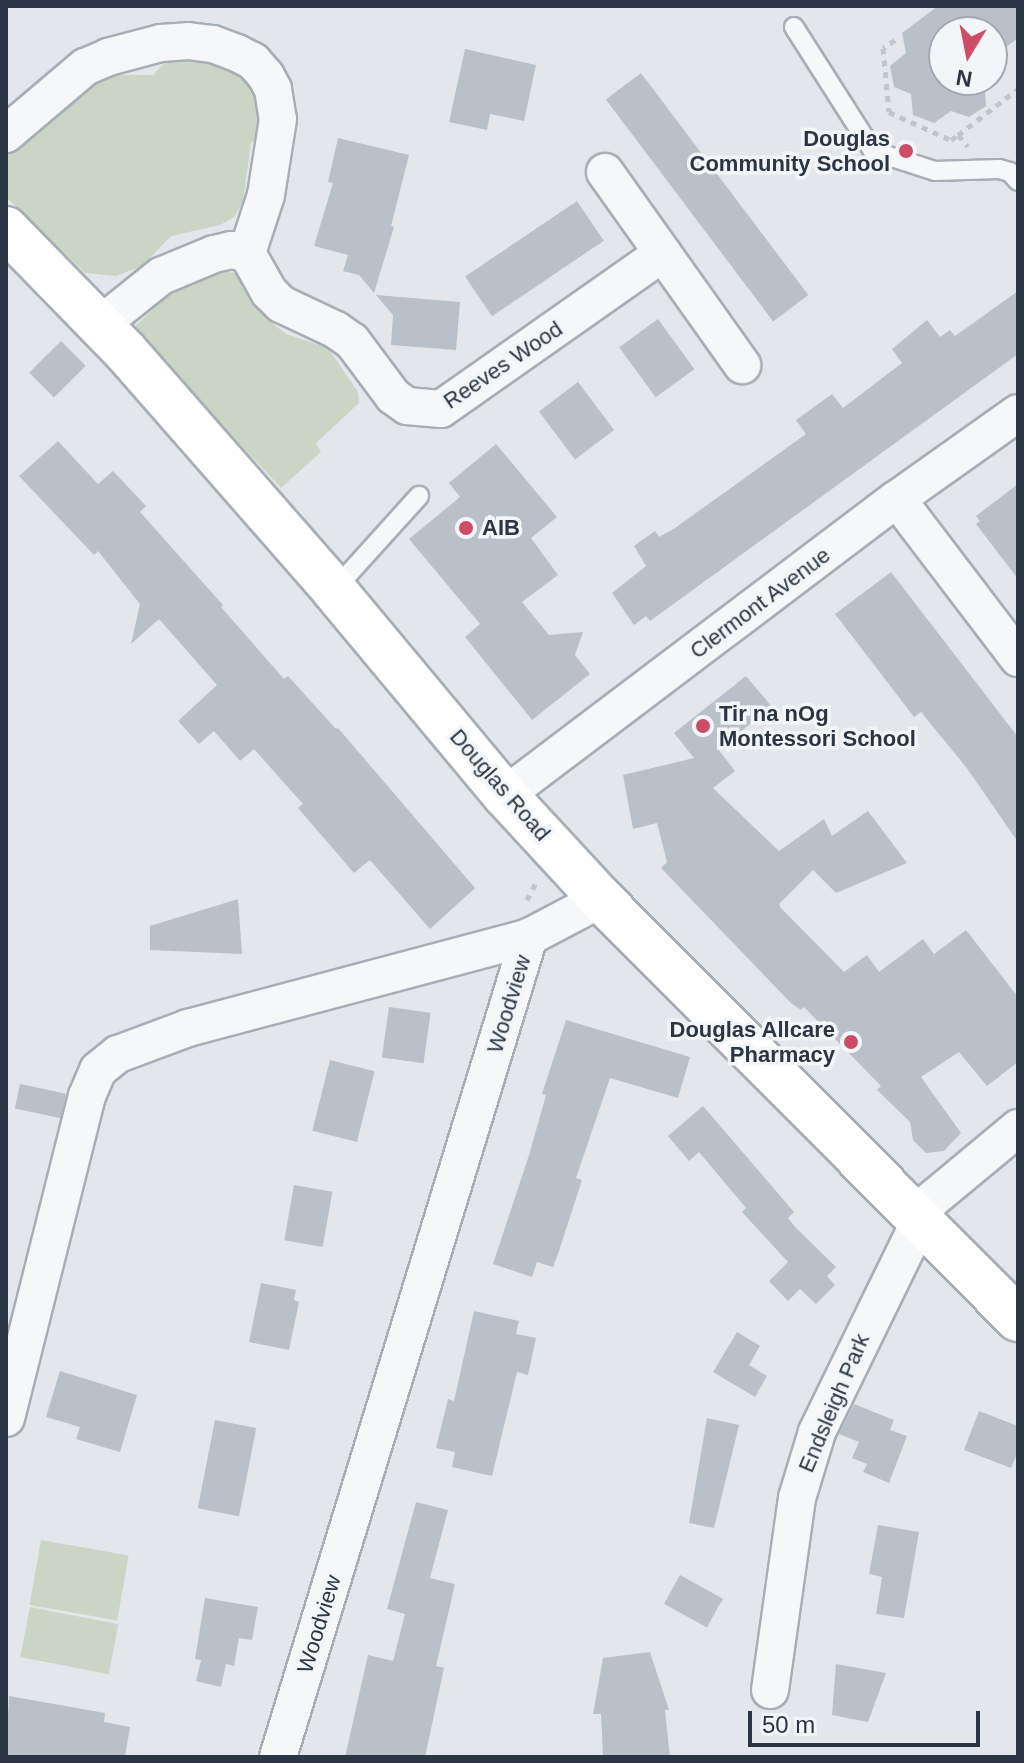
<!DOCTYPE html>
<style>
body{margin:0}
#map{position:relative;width:1024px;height:1763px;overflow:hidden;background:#e3e7eb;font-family:Arial,sans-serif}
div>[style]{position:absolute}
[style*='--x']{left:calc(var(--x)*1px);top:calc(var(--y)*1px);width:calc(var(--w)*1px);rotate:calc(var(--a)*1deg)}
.green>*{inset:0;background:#cad5c5;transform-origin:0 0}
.building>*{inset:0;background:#bac0c8;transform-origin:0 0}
.path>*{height:5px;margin-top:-2.5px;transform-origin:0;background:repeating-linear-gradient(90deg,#c1c5ca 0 6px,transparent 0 12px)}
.roads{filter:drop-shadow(2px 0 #a8aeb5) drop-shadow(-2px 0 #a8aeb5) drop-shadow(0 2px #a8aeb5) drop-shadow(0 -2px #a8aeb5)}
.lane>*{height:18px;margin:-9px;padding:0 9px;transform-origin:9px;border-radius:9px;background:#f6f7f9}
.street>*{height:36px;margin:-18px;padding:0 18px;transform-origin:18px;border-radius:18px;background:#f6f7f9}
.secondary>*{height:44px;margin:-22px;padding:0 22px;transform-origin:22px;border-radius:22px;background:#fff}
.dots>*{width:22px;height:22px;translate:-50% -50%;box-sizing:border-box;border:4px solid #f3f6f8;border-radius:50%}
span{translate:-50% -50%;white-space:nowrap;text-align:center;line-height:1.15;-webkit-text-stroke:7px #f3f6f8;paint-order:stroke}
.poi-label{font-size:22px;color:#2b3543;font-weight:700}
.right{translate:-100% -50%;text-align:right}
.left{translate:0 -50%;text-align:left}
.street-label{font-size:22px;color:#2b3543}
.frame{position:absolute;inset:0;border:8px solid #2b3543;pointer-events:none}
.north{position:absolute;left:928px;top:16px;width:80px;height:80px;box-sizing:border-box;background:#f3f6f8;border:2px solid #a3a9b0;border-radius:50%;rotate:190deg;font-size:22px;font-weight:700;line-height:32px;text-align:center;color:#2b3543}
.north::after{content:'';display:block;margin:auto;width:28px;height:36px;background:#cd4c67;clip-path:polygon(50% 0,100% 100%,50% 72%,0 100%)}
.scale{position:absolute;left:748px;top:1711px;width:232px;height:36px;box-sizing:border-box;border:4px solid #2b3543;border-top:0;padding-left:10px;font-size:24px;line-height:28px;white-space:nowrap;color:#2b3543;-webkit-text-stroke:6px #f3f6f8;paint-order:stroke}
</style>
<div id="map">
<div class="green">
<div style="clip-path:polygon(169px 58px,228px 62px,254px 86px,260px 141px,251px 142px,243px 202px,234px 217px,220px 225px,171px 236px,142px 266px,116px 276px,85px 273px,6px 197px,6px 145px,103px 75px,153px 75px)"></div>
<div style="clip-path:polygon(220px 271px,235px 273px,244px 279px,271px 322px,286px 334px,328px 348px,358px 392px,359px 403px,316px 443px,321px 452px,281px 488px,132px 329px,185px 280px)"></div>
<div style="left:41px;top:1540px;width:89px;height:66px;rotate:10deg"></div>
<div style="left:30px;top:1607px;width:90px;height:51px;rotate:11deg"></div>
</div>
<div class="building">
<div style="clip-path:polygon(938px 6px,1018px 6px,1018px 38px,992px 58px,992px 32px,944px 32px,944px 80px,984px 80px,986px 106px,969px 117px,951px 111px,934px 123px,913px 115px,911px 94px,894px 87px,890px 66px,906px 53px,902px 33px)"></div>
<div style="clip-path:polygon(465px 49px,536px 65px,524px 121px,490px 114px,487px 130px,449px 122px)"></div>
<div style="left:641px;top:73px;width:278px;height:44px;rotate:53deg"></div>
<div style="clip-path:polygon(338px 138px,409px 155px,391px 226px,394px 227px,374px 293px,359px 275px,343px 271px,348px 255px,314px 246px,333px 183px,328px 182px)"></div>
<div style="left:577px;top:201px;width:48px;height:135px;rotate:56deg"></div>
<div style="clip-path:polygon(1018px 291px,1018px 354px,650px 621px,646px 616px,634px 625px,612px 593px,646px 566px,634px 546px,655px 531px,659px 537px,675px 528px,806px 434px,796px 420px,832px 394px,843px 408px,902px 363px,892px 349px,927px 320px,940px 337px,950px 330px,955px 336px)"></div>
<div style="clip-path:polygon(376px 295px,460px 302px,456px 350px,391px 345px,393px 315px)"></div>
<div style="left:658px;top:319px;width:62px;height:48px;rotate:54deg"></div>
<div style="left:61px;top:341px;width:35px;height:45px;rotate:45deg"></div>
<div style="left:578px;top:382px;width:60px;height:49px;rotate:53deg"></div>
<div style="clip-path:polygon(58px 441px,98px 484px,113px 471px,146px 506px,140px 512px,223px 605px,221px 607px,284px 679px,288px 676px,336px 729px,338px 728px,475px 888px,430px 929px,370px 860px,354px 873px,298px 808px,303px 804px,254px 749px,240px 761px,214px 731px,199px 744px,178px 721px,217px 685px,159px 619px,131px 644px,140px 604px,98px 551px,94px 555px,19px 476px)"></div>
<div style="clip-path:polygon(496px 444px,557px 517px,531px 538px,558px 575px,522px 602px,549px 635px,583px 632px,575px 655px,590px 674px,532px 720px,465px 637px,480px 624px,409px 539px,460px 497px,449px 483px)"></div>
<div style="clip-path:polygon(1018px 484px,1018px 579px,976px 524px,980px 521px,976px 516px)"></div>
<div style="clip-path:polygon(891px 572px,1018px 737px,1018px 842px,966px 767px,921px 712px,914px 717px,835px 614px)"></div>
<div style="clip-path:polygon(746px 676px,772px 707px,718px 749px,735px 771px,713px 788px,779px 851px,824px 819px,832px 836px,868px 811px,907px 863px,836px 893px,813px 870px,779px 904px,781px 908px,844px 972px,867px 955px,879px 972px,923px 939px,934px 954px,966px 930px,1018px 997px,1018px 1062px,987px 1086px,959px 1052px,921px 1077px,961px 1133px,944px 1151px,926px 1153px,913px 1140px,910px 1122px,877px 1090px,881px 1086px,804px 1007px,801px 1010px,791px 1003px,661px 868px,667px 862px,657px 823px,633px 829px,623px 775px,694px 758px,674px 733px)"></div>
<div style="clip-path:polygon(238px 899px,242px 954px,150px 950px,150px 926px)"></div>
<div style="left:389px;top:1007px;width:42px;height:51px;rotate:8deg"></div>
<div style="clip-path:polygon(566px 1020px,690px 1057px,678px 1098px,610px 1078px,576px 1178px,582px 1180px,558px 1254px,553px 1267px,537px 1262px,532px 1277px,493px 1264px,529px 1155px,546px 1095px,542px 1094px)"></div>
<div style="left:330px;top:1060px;width:46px;height:73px;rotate:14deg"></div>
<div style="left:20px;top:1084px;width:47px;height:25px;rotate:12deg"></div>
<div style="clip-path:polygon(703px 1106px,794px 1212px,788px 1218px,795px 1227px,836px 1267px,827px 1276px,835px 1285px,816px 1304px,800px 1289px,788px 1301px,769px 1281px,788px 1262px,742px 1212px,746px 1208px,699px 1152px,689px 1161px,668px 1136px)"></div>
<div style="left:294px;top:1185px;width:39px;height:56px;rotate:10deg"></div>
<div style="clip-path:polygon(261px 1283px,296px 1290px,294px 1300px,299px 1302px,289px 1350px,249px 1342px)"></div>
<div style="clip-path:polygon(474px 1311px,519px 1321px,516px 1334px,536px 1338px,528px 1375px,517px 1372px,492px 1476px,452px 1467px,455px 1452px,436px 1448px,448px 1399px,454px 1401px)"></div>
<div style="clip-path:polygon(737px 1332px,760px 1346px,749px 1365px,767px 1376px,755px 1397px,713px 1372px)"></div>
<div style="clip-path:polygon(60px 1371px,137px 1395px,120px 1452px,76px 1439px,80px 1427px,46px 1417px)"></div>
<div style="clip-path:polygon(854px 1404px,894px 1420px,890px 1430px,907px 1436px,889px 1483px,863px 1472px,867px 1464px,852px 1458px,859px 1442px,839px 1434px)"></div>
<div style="clip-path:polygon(979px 1411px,1018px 1426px,1018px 1451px,1011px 1468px,964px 1450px)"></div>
<div style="clip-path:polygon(707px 1418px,739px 1425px,714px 1528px,689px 1523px)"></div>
<div style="left:215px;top:1420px;width:42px;height:90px;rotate:11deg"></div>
<div style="clip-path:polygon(416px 1502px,448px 1510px,430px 1578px,455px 1584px,436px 1666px,444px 1668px,425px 1757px,345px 1757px,368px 1655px,393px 1661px,405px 1614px,387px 1609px)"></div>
<div style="clip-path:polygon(878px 1525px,919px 1532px,904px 1618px,876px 1614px,882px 1577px,869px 1574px)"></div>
<div style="left:680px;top:1575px;width:49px;height:33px;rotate:29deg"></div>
<div style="clip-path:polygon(205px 1598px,258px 1607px,252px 1640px,239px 1638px,234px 1666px,226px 1664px,221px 1687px,196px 1681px,201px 1660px,195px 1659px)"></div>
<div style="clip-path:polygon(650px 1652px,669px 1710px,665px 1710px,670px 1757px,603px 1757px,601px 1714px,593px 1714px,603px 1658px)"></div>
<div style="clip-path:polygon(836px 1664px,886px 1673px,868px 1722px,832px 1715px)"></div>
<div style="clip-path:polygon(9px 1696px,105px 1713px,104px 1722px,130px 1727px,125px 1757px,6px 1757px)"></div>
</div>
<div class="path">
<div style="--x:895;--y:40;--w:14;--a:146"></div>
<div style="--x:883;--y:48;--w:64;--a:84.6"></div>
<div style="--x:889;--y:112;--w:68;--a:24.3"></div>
<div style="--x:951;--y:140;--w:9;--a:-36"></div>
<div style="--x:958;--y:135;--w:15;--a:48"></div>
<div style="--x:958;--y:135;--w:76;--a:-37.5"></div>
<div style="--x:527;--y:900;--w:22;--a:-63"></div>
</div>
<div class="roads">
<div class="lane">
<div style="--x:794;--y:27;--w:147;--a:57.5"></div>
<div style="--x:873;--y:151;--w:65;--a:17.9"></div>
<div style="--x:935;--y:171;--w:64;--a:-1.8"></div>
<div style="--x:999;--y:169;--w:11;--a:15"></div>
<div style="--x:1010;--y:172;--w:12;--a:48"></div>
<div style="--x:334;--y:590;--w:127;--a:-47.9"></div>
</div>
<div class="street">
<div style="--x:6;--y:134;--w:104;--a:-40.3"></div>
<div style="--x:85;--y:67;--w:25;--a:-23"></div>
<div style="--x:108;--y:57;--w:55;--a:-14.8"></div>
<div style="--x:161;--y:43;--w:27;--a:-4"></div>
<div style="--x:188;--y:41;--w:25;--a:7"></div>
<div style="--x:213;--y:44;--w:26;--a:21"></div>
<div style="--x:237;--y:53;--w:18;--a:27"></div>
<div style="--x:253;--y:61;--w:20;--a:49"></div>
<div style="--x:266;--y:76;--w:15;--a:62"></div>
<div style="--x:273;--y:89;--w:30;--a:81"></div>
<div style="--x:278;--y:119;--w:77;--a:99"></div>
<div style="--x:266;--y:195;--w:61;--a:108.1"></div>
<div style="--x:605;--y:172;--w:237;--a:54.6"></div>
<div style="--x:101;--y:324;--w:77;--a:-38.7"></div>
<div style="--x:161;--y:276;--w:57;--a:-22.5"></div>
<div style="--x:214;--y:254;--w:17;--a:-13"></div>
<div style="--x:231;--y:250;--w:16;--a:11"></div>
<div style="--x:247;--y:253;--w:45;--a:60.6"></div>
<div style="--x:269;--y:292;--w:17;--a:45"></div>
<div style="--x:281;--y:304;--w:61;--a:25.3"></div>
<div style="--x:336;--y:330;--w:19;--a:35"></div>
<div style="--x:352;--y:341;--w:69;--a:53.3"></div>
<div style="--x:393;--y:396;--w:17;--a:36"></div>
<div style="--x:407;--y:406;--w:34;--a:5"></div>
<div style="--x:441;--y:409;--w:271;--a:-35.1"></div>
<div style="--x:897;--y:499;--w:200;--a:52.7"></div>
<div style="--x:505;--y:795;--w:491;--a:-37.1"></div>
<div style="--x:897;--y:499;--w:148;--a:-35.4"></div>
<div style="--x:6;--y:1418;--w:332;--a:-75.9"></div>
<div style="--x:87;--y:1096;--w:28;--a:-67"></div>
<div style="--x:98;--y:1070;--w:26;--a:-39"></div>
<div style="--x:118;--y:1054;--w:75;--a:-20.4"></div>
<div style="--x:188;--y:1028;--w:353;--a:-14.9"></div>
<div style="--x:529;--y:937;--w:81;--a:-27.8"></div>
<div style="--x:770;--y:1690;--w:194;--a:-82"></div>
<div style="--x:797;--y:1498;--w:69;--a:-73.1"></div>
<div style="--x:817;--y:1432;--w:256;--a:-64"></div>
<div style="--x:929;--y:1202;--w:116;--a:-39.7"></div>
<div style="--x:278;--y:1757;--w:858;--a:-72.98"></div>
</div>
<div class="secondary">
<div style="--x:6;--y:229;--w:172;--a:45.7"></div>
<div style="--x:126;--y:352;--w:316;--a:48.8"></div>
<div style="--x:334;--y:590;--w:267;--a:50.2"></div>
<div style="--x:505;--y:795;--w:142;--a:47.3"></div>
<div style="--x:601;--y:899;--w:592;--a:45.21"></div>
</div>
</div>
<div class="dots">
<div style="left:906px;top:151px;background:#cd4c67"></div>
<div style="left:466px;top:528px;background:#cd4c67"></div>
<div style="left:703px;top:726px;background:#cd4c67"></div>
<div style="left:851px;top:1042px;background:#cd4c67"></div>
</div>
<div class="poi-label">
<span class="right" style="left:890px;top:151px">Douglas<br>Community School</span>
<span class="left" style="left:482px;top:528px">AIB</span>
<span class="left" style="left:719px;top:726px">Tir na nOg<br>Montessori School</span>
<span class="right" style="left:835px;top:1042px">Douglas Allcare<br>Pharmacy</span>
</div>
<div class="street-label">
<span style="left:503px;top:365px;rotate:-34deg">Reeves Wood</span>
<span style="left:760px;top:603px;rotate:-37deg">Clermont Avenue</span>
<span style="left:500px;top:785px;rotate:49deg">Douglas Road</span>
<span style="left:509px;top:1004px;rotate:-73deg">Woodview</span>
<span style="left:834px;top:1403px;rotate:-67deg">Endsleigh Park</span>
<span style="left:319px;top:1624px;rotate:-73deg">Woodview</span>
</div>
<div class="frame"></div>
<div class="north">N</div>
<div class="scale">50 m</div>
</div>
